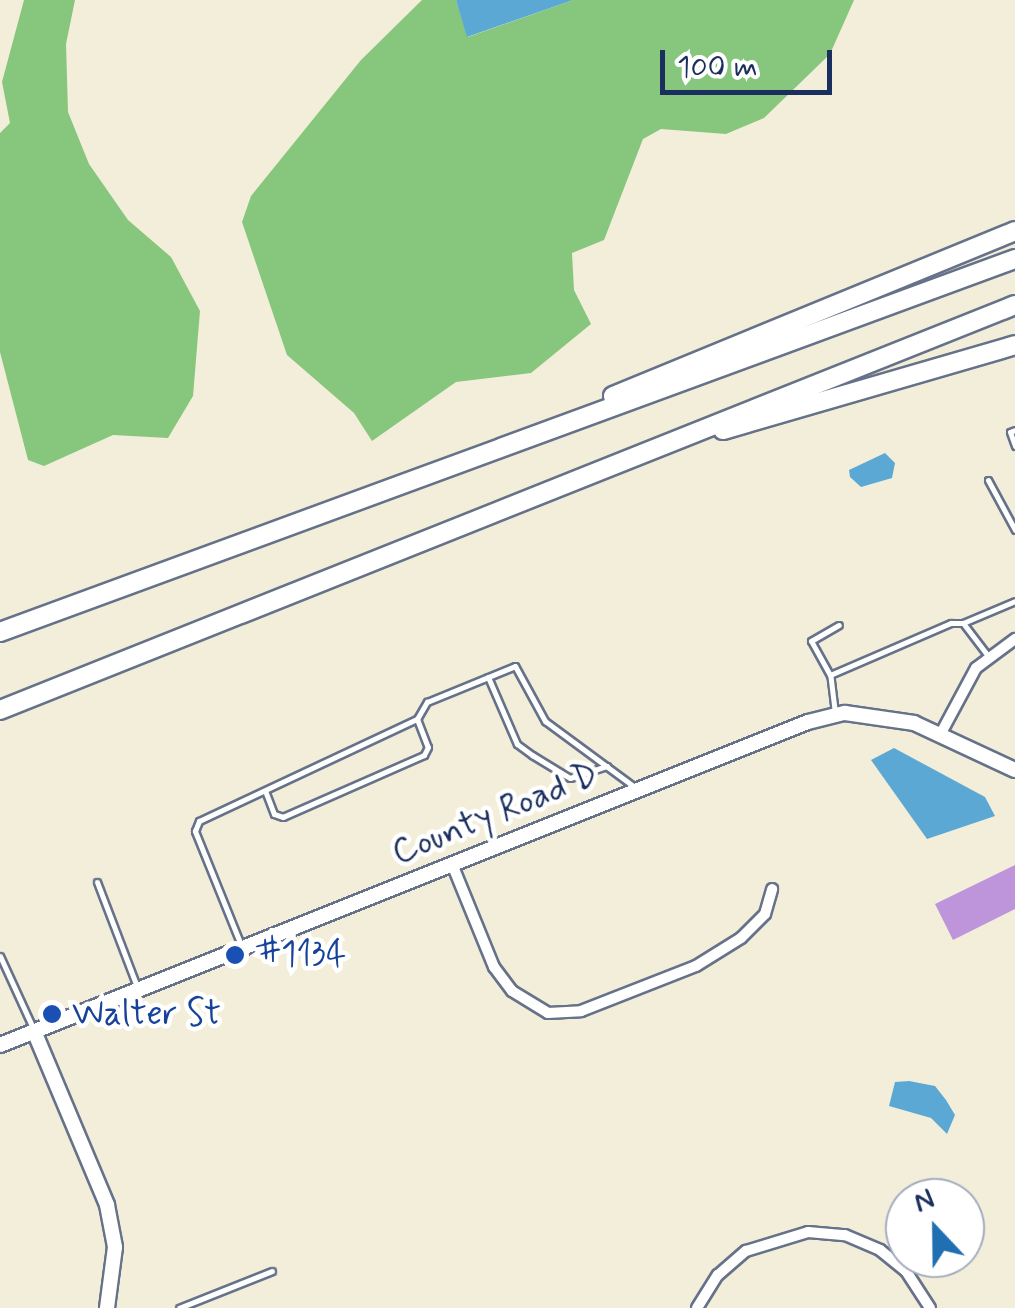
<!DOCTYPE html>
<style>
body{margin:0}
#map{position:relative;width:1015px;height:1308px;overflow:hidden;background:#f2eed9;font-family:Mynerve,sans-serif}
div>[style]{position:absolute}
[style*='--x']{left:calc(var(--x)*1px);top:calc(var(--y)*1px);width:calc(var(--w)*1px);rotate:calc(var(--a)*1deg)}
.green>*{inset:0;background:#87c67d}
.water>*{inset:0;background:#5ca8d5}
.building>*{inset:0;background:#be95da}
.roads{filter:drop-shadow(2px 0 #667289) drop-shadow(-2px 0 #667289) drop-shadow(0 2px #667289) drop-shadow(0 -2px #667289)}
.lane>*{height:5px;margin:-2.5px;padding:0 2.5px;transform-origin:2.5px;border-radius:2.5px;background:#fff}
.street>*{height:10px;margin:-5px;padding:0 5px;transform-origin:5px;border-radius:5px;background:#fff}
.secondary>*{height:14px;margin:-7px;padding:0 7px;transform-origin:7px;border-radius:7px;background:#fff}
.highway>*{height:18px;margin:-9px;padding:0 9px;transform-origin:9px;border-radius:9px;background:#fff}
.dots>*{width:28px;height:28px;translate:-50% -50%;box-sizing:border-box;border:5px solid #fff;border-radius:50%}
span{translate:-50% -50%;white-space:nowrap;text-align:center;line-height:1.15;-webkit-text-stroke:9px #fff;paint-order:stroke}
.street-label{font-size:35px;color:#1b2f5e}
.transit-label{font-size:35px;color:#164399}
.left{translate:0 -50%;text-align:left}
.north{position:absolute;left:885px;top:1178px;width:100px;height:100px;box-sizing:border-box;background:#fff;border:2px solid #a4acbf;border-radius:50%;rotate:338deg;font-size:28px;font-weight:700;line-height:40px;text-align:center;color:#1b2f5e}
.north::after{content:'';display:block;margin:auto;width:35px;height:45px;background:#1f6fb2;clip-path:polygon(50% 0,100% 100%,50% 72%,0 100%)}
.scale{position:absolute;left:660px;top:50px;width:172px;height:45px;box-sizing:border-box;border:5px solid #1b2f5e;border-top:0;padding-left:12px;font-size:30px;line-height:35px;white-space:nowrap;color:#1b2f5e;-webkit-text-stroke:8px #fff;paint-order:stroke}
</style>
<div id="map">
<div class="green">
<div style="clip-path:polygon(24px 0,75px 0,66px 44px,68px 112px,89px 164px,128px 220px,171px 257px,200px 311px,193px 396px,168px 438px,113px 435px,44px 466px,28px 460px,0 352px,0 133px,10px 123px,2px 82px)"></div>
<div style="clip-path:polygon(422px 0,456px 0,468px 37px,573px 0,854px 0,830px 54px,764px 118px,726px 134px,661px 129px,643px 139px,604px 240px,572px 253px,574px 290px,591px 324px,531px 373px,456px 382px,372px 441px,354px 413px,287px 355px,242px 222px,251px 196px,361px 60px)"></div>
</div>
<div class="water">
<div style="clip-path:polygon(456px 0,573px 0,467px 37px)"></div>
<div style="clip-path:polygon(885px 453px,895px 463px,892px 478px,861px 487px,850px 477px,849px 470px)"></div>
<div style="clip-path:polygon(894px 748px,985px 797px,995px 816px,927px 839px,871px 760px)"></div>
<div style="clip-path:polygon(909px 1081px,935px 1086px,946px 1100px,955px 1115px,947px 1134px,931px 1118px,889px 1106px,895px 1082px)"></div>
</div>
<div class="building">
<div style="clip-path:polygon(1015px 865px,1015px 909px,953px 940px,935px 904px)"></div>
</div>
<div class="roads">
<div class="lane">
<div style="--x:1015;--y:430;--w:5;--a:158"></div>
<div style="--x:1010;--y:432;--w:15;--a:70"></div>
<div style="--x:988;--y:480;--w:57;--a:61.6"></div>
<div style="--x:963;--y:623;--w:56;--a:-22.9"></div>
<div style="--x:830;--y:675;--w:132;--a:-23.3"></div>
<div style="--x:951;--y:623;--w:12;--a:0"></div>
<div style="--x:963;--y:623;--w:43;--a:52.6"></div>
<div style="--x:488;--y:677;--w:73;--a:66.6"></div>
<div style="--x:517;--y:744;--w:19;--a:36"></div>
<div style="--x:532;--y:755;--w:44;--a:31.2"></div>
<div style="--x:570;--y:778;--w:39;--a:-18"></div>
<div style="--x:835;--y:713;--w:38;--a:-97"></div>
<div style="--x:830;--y:675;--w:39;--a:-119"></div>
<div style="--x:811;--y:641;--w:32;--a:-30"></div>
<div style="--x:417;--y:719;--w:20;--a:-60"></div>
<div style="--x:427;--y:702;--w:95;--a:-22.2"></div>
<div style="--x:515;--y:666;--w:63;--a:61.4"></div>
<div style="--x:545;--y:721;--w:113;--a:36.4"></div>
<div style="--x:97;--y:882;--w:112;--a:69.1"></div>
<div style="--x:241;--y:945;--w:123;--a:-112"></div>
<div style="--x:195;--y:831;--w:11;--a:-68"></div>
<div style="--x:199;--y:821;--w:241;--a:-25.1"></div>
<div style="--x:417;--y:719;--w:30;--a:69"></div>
<div style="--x:428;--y:747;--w:9;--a:117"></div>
<div style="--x:424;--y:755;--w:154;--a:156.3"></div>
<div style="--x:283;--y:817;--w:9;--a:-162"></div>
<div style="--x:274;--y:814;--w:25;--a:-111"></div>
<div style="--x:0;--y:956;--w:79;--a:65.4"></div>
<div style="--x:179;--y:1308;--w:100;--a:-21.7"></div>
</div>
<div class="street">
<div style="--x:940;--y:735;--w:76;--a:-61.8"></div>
<div style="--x:976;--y:668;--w:49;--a:-36.6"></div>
<div style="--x:452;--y:864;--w:111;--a:67.8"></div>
<div style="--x:494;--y:967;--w:30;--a:53"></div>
<div style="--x:512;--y:991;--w:42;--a:31.4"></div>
<div style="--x:548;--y:1013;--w:33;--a:-3"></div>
<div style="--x:581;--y:1011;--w:123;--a:-21.4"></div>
<div style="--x:696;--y:966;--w:53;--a:-31.9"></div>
<div style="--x:741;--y:938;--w:34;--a:-45"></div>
<div style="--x:765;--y:914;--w:26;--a:-74"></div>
<div style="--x:697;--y:1308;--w:39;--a:-58"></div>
<div style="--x:718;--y:1275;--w:37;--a:-41"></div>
<div style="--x:746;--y:1251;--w:65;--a:-17"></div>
<div style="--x:808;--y:1232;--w:37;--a:5"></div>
<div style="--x:845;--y:1235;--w:38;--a:23"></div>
<div style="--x:880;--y:1250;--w:33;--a:39"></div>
<div style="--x:906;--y:1271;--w:44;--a:57"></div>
</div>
<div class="secondary">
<div style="--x:34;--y:1031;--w:189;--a:67.2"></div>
<div style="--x:107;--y:1205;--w:43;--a:79.2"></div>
<div style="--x:115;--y:1247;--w:62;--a:97.5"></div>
<div style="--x:0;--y:1045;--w:870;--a:-21.79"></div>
<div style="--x:808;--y:722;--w:38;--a:-14"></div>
<div style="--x:845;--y:713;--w:70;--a:8.2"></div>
<div style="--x:914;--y:723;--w:111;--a:25"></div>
</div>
<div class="highway">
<div style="--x:613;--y:396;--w:435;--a:-22.3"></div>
<div style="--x:723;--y:430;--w:304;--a:-16.2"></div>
<div style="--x:0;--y:632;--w:1081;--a:-20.18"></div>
<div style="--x:0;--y:710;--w:1093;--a:-21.75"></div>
</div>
</div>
<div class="dots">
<div style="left:235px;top:955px;background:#1a4fb4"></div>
<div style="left:52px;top:1014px;background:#1a4fb4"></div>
</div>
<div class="street-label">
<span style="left:495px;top:814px;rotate:-22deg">County Road D</span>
</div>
<div class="transit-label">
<span class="left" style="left:255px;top:955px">#1134</span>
<span class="left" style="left:72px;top:1014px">Walter St</span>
</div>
<div class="north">N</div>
<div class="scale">100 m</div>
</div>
